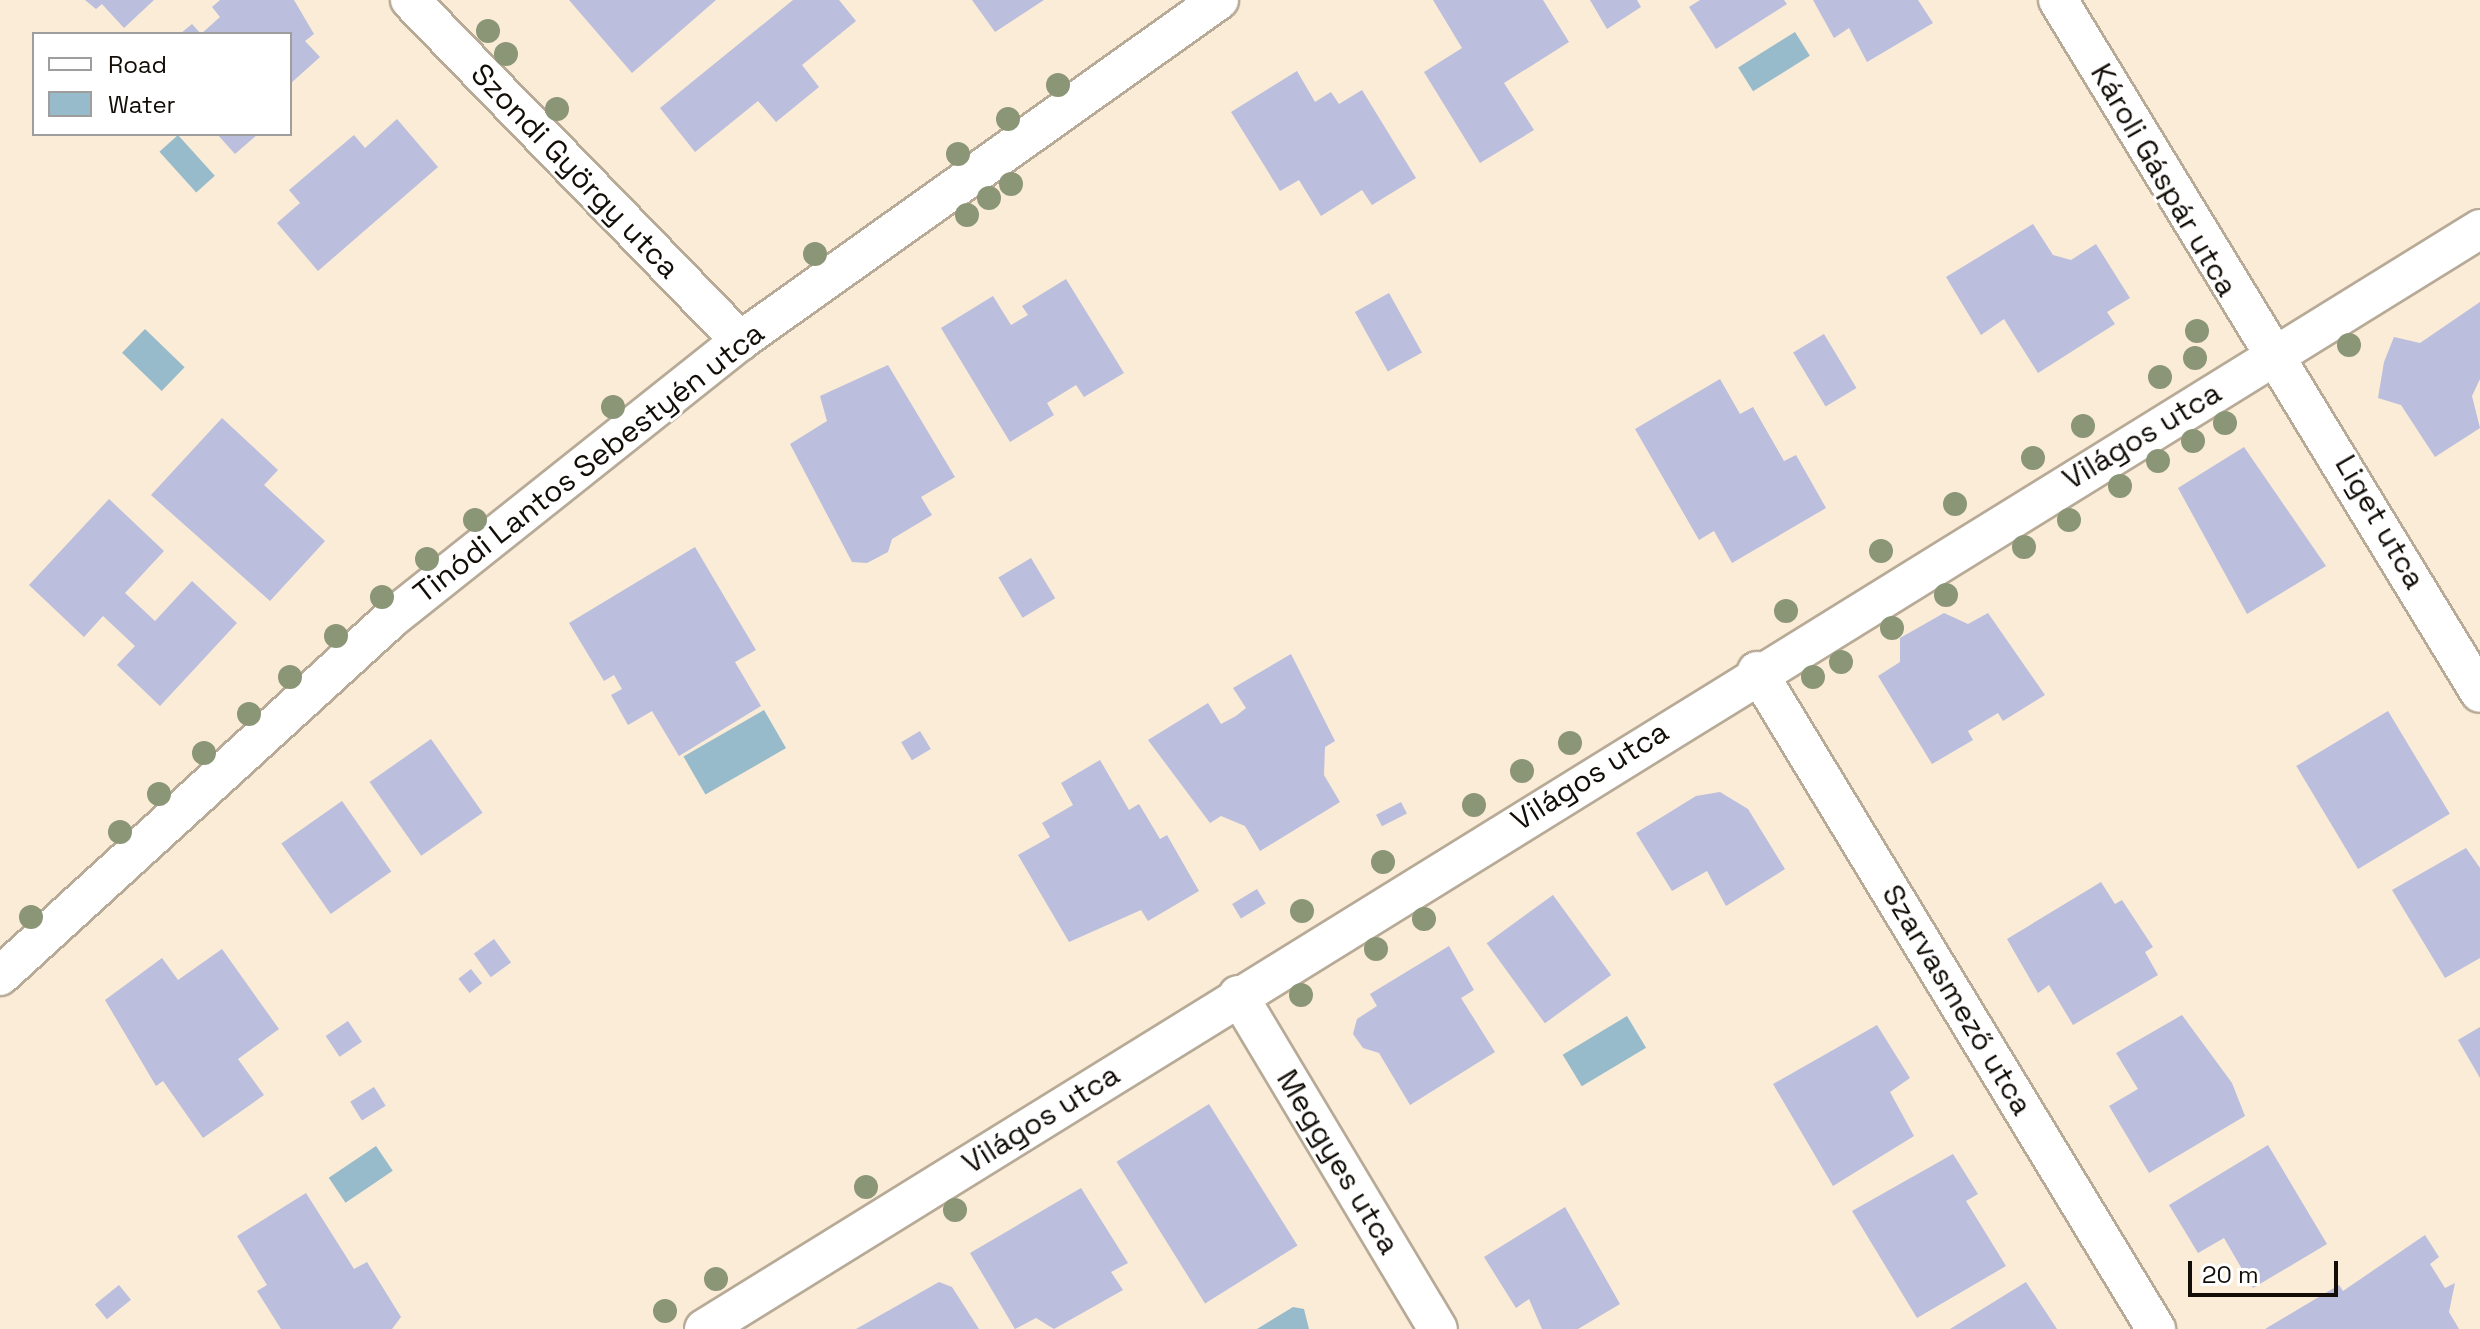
<!DOCTYPE html>
<meta charset="utf-8">
<style>
body{margin:0}
#map{position:relative;width:2480px;height:1329px;overflow:hidden;background:#faecd7;font-family:"Space Grotesk",sans-serif}
div>[style]{position:absolute}
[style*='--x']{left:calc(var(--x)*1px);top:calc(var(--y)*1px);width:calc(var(--w)*1px);rotate:calc(var(--a)*1deg)}
.water>*{inset:0;background:#98bbcb;transform-origin:0 0}
.building>*{inset:0;background:#bbbedd;transform-origin:0 0}
.roads{filter:drop-shadow(2px 0 #b7aa97) drop-shadow(-2px 0 #b7aa97) drop-shadow(0 2px #b7aa97) drop-shadow(0 -2px #b7aa97)}
.street>*{height:38px;margin:-19px;padding:0 19px;transform-origin:19px;border-radius:19px;background:#fff}
.trees>*{width:24px;height:24px;margin:-12px;border-radius:50%;background:#8b9677}
span{translate:-50% -50%;white-space:nowrap;text-align:center;line-height:1.15;-webkit-text-stroke:6px #fff;paint-order:stroke}
.street-label{font-size:30px;color:#120d07}
.legend{position:absolute;left:32px;top:32px;width:260px;height:104px;box-sizing:border-box;background:#fff;border:2px solid #a09e9c;margin:0;padding:10px 14px;list-style:none;font-size:24px;color:#120d07}
.legend li{display:flex;align-items:center;gap:16px;height:40px}
.legend b{width:40px;border:2px solid #a09e9c}
.scale{position:absolute;left:2188px;top:1261px;width:150px;height:36px;box-sizing:border-box;border:4px solid #120d07;border-top:0;padding-left:10px;font-size:24px;line-height:28px;white-space:nowrap;color:#120d07;-webkit-text-stroke:6px #fff;paint-order:stroke}
</style>
<div id="map">
<div class="water">
<div style="left:1795px;top:32px;width:28px;height:67px;rotate:58deg"></div>
<div style="left:178px;top:135px;width:55px;height:25px;rotate:48deg"></div>
<div style="left:145px;top:329px;width:55px;height:33px;rotate:44deg"></div>
<div style="left:764px;top:710px;width:44px;height:93px;rotate:60deg"></div>
<div style="left:1627px;top:1016px;width:37px;height:75px;rotate:59deg"></div>
<div style="left:376px;top:1146px;width:30px;height:57px;rotate:56deg"></div>
<div style="clip-path:polygon(1293px 1307px,1304px 1309px,1309px 1329px,1257px 1329px)"></div>
</div>
<div class="building">
<div style="clip-path:polygon(85px 0,154px 0,124px 28px,102px 4px,96px 9px)"></div>
<div style="clip-path:polygon(220px 0,294px 0,314px 34px,305px 41px,320px 57px,290px 84px,290px 34px,180px 34px,192px 24px,201px 34px,220px 17px,212px 7px)"></div>
<div style="clip-path:polygon(569px 0,716px 0,632px 73px)"></div>
<div style="clip-path:polygon(793px 0,839px 0,856px 21px,802px 65px,819px 87px,776px 122px,758px 101px,695px 152px,660px 108px)"></div>
<div style="clip-path:polygon(972px 0,1044px 0,995px 32px)"></div>
<div style="clip-path:polygon(1433px 0,1543px 0,1569px 42px,1504px 83px,1534px 130px,1480px 163px,1424px 72px,1462px 48px)"></div>
<div style="clip-path:polygon(1590px 0,1637px 0,1641px 7px,1607px 29px)"></div>
<div style="clip-path:polygon(1700px 0,1784px 0,1787px 4px,1716px 49px,1689px 7px)"></div>
<div style="clip-path:polygon(1813px 0,1918px 0,1933px 23px,1867px 62px,1849px 28px,1834px 38px)"></div>
<div style="clip-path:polygon(1297px 71px,1315px 102px,1331px 92px,1339px 104px,1362px 90px,1416px 178px,1372px 205px,1362px 190px,1321px 216px,1299px 180px,1280px 191px,1231px 112px)"></div>
<div style="clip-path:polygon(397px 119px,438px 167px,318px 271px,277px 223px,300px 203px,289px 190px,354px 135px,365px 148px)"></div>
<div style="clip-path:polygon(217px 134px,258px 134px,235px 154px)"></div>
<div style="clip-path:polygon(2033px 224px,2053px 255px,2071px 260px,2096px 244px,2130px 298px,2107px 312px,2115px 324px,2038px 373px,2004px 319px,1981px 335px,1946px 277px)"></div>
<div style="clip-path:polygon(1066px 279px,1124px 373px,1084px 397px,1076px 385px,1047px 403px,1054px 415px,1010px 442px,941px 328px,993px 296px,1011px 325px,1028px 315px,1022px 306px)"></div>
<div style="left:1389px;top:293px;width:68px;height:39px;rotate:61deg"></div>
<div style="clip-path:polygon(2480px 302px,2480px 379px,2472px 396px,2480px 428px,2435px 457px,2401px 405px,2378px 398px,2384px 362px,2394px 337px,2420px 343px)"></div>
<div style="left:1824px;top:334px;width:63px;height:36px;rotate:59deg"></div>
<div style="clip-path:polygon(888px 365px,955px 477px,921px 497px,932px 515px,892px 539px,888px 552px,867px 563px,852px 562px,790px 444px,827px 421px,820px 396px)"></div>
<div style="clip-path:polygon(1720px 379px,1740px 414px,1753px 407px,1784px 461px,1796px 455px,1826px 508px,1732px 563px,1714px 531px,1699px 540px,1635px 429px)"></div>
<div style="clip-path:polygon(222px 418px,278px 470px,264px 485px,325px 541px,270px 601px,151px 495px)"></div>
<div style="clip-path:polygon(2244px 447px,2326px 566px,2247px 614px,2178px 488px)"></div>
<div style="clip-path:polygon(109px 499px,164px 551px,125px 593px,155px 621px,192px 581px,237px 623px,160px 706px,117px 665px,135px 646px,103px 616px,84px 637px,29px 585px)"></div>
<div style="clip-path:polygon(695px 547px,756px 650px,735px 662px,761px 706px,679px 756px,652px 711px,628px 725px,611px 695px,622px 689px,614px 675px,604px 681px,569px 623px)"></div>
<div style="left:1031px;top:558px;width:47px;height:38px;rotate:59deg"></div>
<div style="clip-path:polygon(1944px 613px,1968px 624px,1988px 613px,2045px 695px,2003px 721px,1998px 713px,1968px 731px,1973px 740px,1932px 764px,1878px 676px,1900px 662px,1900px 638px)"></div>
<div style="clip-path:polygon(1291px 654px,1335px 741px,1325px 747px,1324px 775px,1340px 802px,1260px 851px,1245px 826px,1221px 816px,1210px 823px,1148px 740px,1208px 703px,1221px 724px,1236px 716px,1246px 708px,1233px 688px)"></div>
<div style="left:2388px;top:711px;width:120px;height:107px;rotate:59deg"></div>
<div style="left:920px;top:731px;width:21px;height:22px;rotate:59deg"></div>
<div style="left:431px;top:739px;width:90px;height:75px;rotate:55deg"></div>
<div style="clip-path:polygon(1100px 760px,1129px 810px,1139px 804px,1160px 839px,1167px 835px,1199px 891px,1148px 921px,1141px 910px,1069px 942px,1018px 855px,1050px 837px,1042px 823px,1073px 805px,1061px 783px)"></div>
<div style="clip-path:polygon(1720px 792px,1748px 809px,1785px 869px,1726px 906px,1707px 871px,1672px 891px,1636px 833px,1696px 796px)"></div>
<div style="left:342px;top:801px;width:86px;height:74px;rotate:55deg"></div>
<div style="left:1401px;top:802px;width:13px;height:28px;rotate:63deg"></div>
<div style="clip-path:polygon(2466px 848px,2480px 868px,2480px 958px,2445px 978px,2392px 890px)"></div>
<div style="clip-path:polygon(2101px 882px,2115px 904px,2122px 900px,2153px 947px,2145px 952px,2158px 975px,2073px 1025px,2049px 985px,2038px 993px,2007px 939px)"></div>
<div style="left:1257px;top:889px;width:17px;height:29px;rotate:59deg"></div>
<div style="left:1553px;top:895px;width:99px;height:82px;rotate:54deg"></div>
<div style="left:494px;top:939px;width:29px;height:25px;rotate:54deg"></div>
<div style="clip-path:polygon(1449px 946px,1474px 990px,1461px 998px,1495px 1052px,1410px 1105px,1379px 1053px,1363px 1048px,1353px 1034px,1357px 1019px,1377px 1006px,1370px 994px)"></div>
<div style="clip-path:polygon(222px 949px,279px 1029px,238px 1059px,264px 1095px,203px 1138px,163px 1081px,156px 1086px,105px 1000px,162px 958px,178px 980px)"></div>
<div style="left:471px;top:969px;width:18px;height:16px;rotate:52deg"></div>
<div style="clip-path:polygon(2182px 1015px,2232px 1083px,2245px 1116px,2149px 1173px,2109px 1106px,2138px 1089px,2116px 1053px)"></div>
<div style="left:348px;top:1021px;width:25px;height:27px;rotate:56deg"></div>
<div style="clip-path:polygon(1877px 1025px,1910px 1078px,1890px 1092px,1914px 1136px,1833px 1186px,1773px 1084px)"></div>
<div style="clip-path:polygon(2480px 1027px,2480px 1078px,2458px 1040px)"></div>
<div style="left:374px;top:1087px;width:22px;height:28px;rotate:58deg"></div>
<div style="left:1209px;top:1104px;width:167px;height:109px;rotate:58deg"></div>
<div style="clip-path:polygon(2268px 1145px,2327px 1244px,2253px 1288px,2224px 1238px,2198px 1253px,2169px 1205px)"></div>
<div style="clip-path:polygon(1953px 1154px,1978px 1194px,1966px 1201px,2006px 1266px,1917px 1318px,1852px 1211px)"></div>
<div style="clip-path:polygon(1081px 1188px,1128px 1263px,1111px 1272px,1123px 1290px,1054px 1329px,1036px 1318px,1015px 1329px,970px 1253px)"></div>
<div style="clip-path:polygon(306px 1193px,354px 1269px,367px 1262px,401px 1317px,392px 1329px,281px 1329px,257px 1291px,267px 1285px,237px 1236px)"></div>
<div style="clip-path:polygon(1565px 1207px,1620px 1304px,1578px 1329px,1542px 1329px,1529px 1299px,1516px 1308px,1484px 1257px)"></div>
<div style="clip-path:polygon(2425px 1235px,2439px 1257px,2430px 1264px,2445px 1288px,2455px 1283px,2449px 1312px,2459px 1329px,2265px 1329px,2339px 1285px,2343px 1291px)"></div>
<div style="clip-path:polygon(939px 1282px,952px 1287px,979px 1329px,856px 1329px)"></div>
<div style="clip-path:polygon(2026px 1282px,2057px 1329px,1950px 1329px)"></div>
<div style="left:119px;top:1285px;width:19px;height:31px;rotate:51deg"></div>
</div>
<div class="roads">
<div class="street">
<div style="--x:410;--y:0;--w:475;--a:45.9"></div>
<div style="--x:2058;--y:0;--w:811;--a:58.66"></div>
<div style="--x:1757;--y:671;--w:770;--a:58.77"></div>
<div style="--x:0;--y:976;--w:532;--a:-42.41"></div>
<div style="--x:393;--y:617;--w:443;--a:-38.5"></div>
<div style="--x:740;--y:341;--w:588;--a:-35.45"></div>
<div style="--x:1238;--y:995;--w:389;--a:59.1"></div>
<div style="--x:704;--y:1329;--w:2089;--a:-31.77"></div>
</div>
</div>
<div class="trees">
<div style="left:488px;top:31px"></div>
<div style="left:506px;top:54px"></div>
<div style="left:1058px;top:85px"></div>
<div style="left:557px;top:109px"></div>
<div style="left:1008px;top:119px"></div>
<div style="left:958px;top:154px"></div>
<div style="left:1011px;top:184px"></div>
<div style="left:989px;top:198px"></div>
<div style="left:967px;top:215px"></div>
<div style="left:815px;top:254px"></div>
<div style="left:2197px;top:331px"></div>
<div style="left:2349px;top:345px"></div>
<div style="left:2195px;top:358px"></div>
<div style="left:2160px;top:377px"></div>
<div style="left:613px;top:407px"></div>
<div style="left:2225px;top:423px"></div>
<div style="left:2083px;top:426px"></div>
<div style="left:2193px;top:441px"></div>
<div style="left:2033px;top:458px"></div>
<div style="left:2158px;top:461px"></div>
<div style="left:2120px;top:486px"></div>
<div style="left:1955px;top:504px"></div>
<div style="left:475px;top:520px"></div>
<div style="left:2069px;top:520px"></div>
<div style="left:2024px;top:547px"></div>
<div style="left:1881px;top:551px"></div>
<div style="left:427px;top:559px"></div>
<div style="left:1946px;top:595px"></div>
<div style="left:382px;top:597px"></div>
<div style="left:1786px;top:611px"></div>
<div style="left:1892px;top:628px"></div>
<div style="left:336px;top:636px"></div>
<div style="left:1841px;top:662px"></div>
<div style="left:290px;top:677px"></div>
<div style="left:1813px;top:677px"></div>
<div style="left:249px;top:714px"></div>
<div style="left:1570px;top:743px"></div>
<div style="left:204px;top:753px"></div>
<div style="left:1522px;top:771px"></div>
<div style="left:159px;top:794px"></div>
<div style="left:1474px;top:805px"></div>
<div style="left:120px;top:832px"></div>
<div style="left:1383px;top:862px"></div>
<div style="left:1302px;top:911px"></div>
<div style="left:31px;top:917px"></div>
<div style="left:1424px;top:919px"></div>
<div style="left:1376px;top:949px"></div>
<div style="left:1301px;top:995px"></div>
<div style="left:866px;top:1187px"></div>
<div style="left:955px;top:1210px"></div>
<div style="left:716px;top:1279px"></div>
<div style="left:665px;top:1311px"></div>
</div>
<div class="street-label">
<span style="left:575px;top:171px;rotate:46deg">Szondi György utca</span>
<span style="left:2164px;top:180px;rotate:60deg">Károli Gáspár utca</span>
<span style="left:2142px;top:436px;rotate:-31deg">Világos utca</span>
<span style="left:589px;top:463px;rotate:-38deg">Tinódi Lantos Sebestyén utca</span>
<span style="left:2380px;top:522px;rotate:60deg">Liget utca</span>
<span style="left:1590px;top:776px;rotate:-32deg">Világos utca</span>
<span style="left:1957px;top:1000px;rotate:59deg">Szarvasmező utca</span>
<span style="left:1041px;top:1119px;rotate:-32deg">Világos utca</span>
<span style="left:1338px;top:1162px;rotate:59deg">Meggyes utca</span>
</div>
<ul class="legend">
<li><b style="height:10px;background:#fff"></b>Road</li>
<li><b style="height:22px;background:#98bbcb"></b>Water</li>
</ul>
<div class="scale">20 m</div>
</div>
